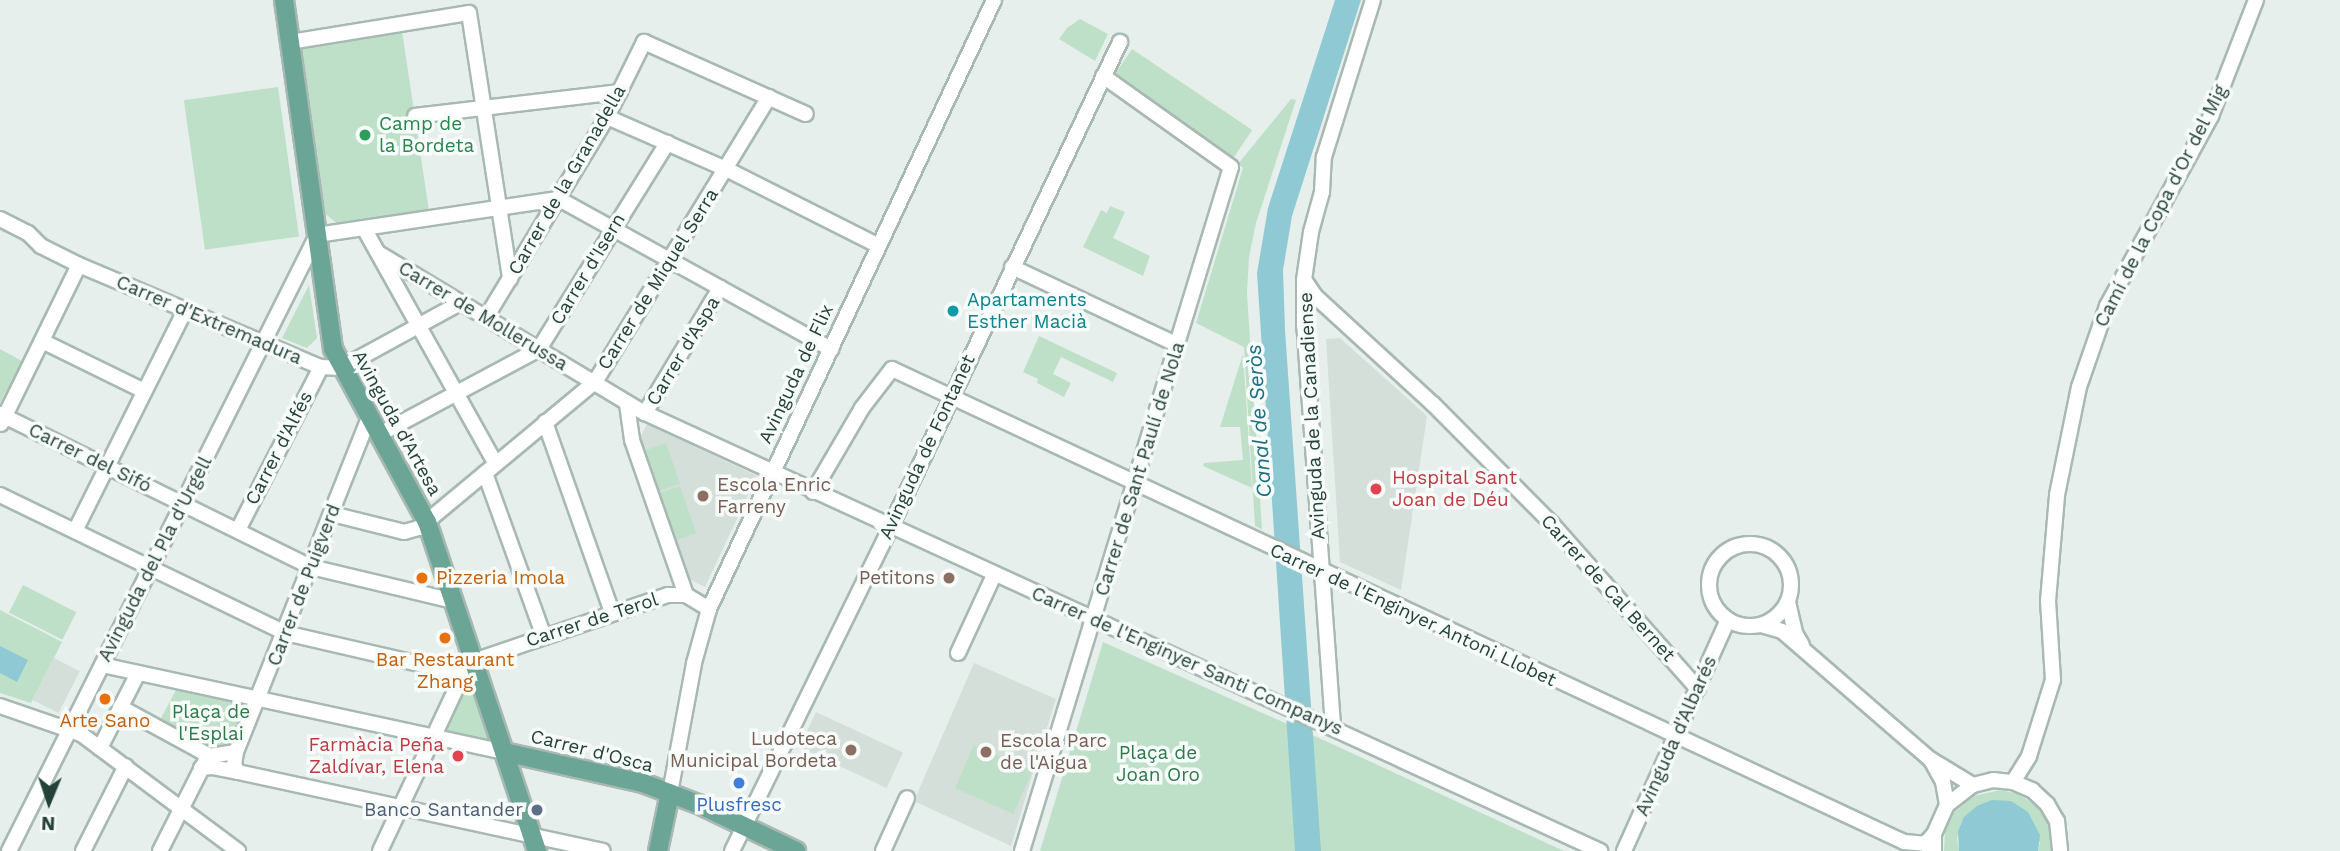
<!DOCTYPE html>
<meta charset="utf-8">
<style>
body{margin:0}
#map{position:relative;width:2340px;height:851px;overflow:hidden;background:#e6efeb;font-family:"Work Sans",sans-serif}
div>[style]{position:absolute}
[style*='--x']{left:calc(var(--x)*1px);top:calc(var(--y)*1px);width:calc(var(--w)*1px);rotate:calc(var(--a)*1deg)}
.built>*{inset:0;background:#d4dfda;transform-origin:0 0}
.green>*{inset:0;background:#bfe0c8;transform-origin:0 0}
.water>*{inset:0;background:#8ec9d4}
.roads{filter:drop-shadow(2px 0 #a8b8b2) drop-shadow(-2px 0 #a8b8b2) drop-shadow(0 2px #a8b8b2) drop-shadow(0 -2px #a8b8b2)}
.minor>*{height:14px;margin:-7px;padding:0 7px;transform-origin:7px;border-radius:7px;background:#fff}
.minor>.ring{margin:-7px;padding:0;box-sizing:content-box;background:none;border:14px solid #fff;border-radius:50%}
.major>*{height:18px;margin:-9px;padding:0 9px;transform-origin:9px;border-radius:9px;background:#6aa596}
.dots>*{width:19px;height:19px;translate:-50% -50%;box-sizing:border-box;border:4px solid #f7fbf9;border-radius:50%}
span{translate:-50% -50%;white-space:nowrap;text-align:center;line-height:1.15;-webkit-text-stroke:7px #f7fbf9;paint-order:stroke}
.leisure-label{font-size:19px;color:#27864d}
.left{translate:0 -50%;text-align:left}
.street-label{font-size:19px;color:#24423a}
.culture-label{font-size:19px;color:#0d838f}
.health-label{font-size:19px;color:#be3a42}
.right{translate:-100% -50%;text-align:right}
.education-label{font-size:19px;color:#785e54}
.food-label{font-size:19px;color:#c56008}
.park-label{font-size:19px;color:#2d7a4b}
.shop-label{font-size:19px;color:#366cbe}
.service-label{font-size:19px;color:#4e5e75}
.water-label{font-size:21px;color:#1c6f80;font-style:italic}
.north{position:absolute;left:14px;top:767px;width:70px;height:70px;-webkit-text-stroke:5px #f7fbf9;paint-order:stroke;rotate:182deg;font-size:19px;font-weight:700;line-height:28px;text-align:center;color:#24423a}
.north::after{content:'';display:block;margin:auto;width:24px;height:32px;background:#24423a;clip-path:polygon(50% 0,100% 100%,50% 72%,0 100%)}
</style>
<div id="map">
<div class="built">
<div style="clip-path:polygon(1340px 338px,1427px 416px,1401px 590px,1340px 562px,1326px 339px)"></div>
<div style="clip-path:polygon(647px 424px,757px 476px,705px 587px,687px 578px,639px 440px)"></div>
<div style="left:54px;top:658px;width:29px;height:47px;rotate:27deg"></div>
<div style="clip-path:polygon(974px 663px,1056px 699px,1044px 737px,1035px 754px,1038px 756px,1011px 846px,914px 801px)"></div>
<div style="left:816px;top:712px;width:96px;height:39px;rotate:25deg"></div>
</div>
<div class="green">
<div style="clip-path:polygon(1080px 19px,1108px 34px,1095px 61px,1059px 39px,1067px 28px)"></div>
<div style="clip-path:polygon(402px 31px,429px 211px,339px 225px,323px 212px,300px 48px)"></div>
<div style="left:1132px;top:49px;width:145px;height:33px;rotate:34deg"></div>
<div style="left:278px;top:87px;width:151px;height:95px;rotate:82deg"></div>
<div style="clip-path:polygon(1291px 99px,1296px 100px,1256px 223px,1249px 257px,1247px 293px,1262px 529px,1255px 526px,1244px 347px,1196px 323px,1243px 168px,1238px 164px)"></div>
<div style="clip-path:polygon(1110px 206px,1125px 212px,1113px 238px,1150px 256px,1143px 276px,1083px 247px,1101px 210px,1107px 213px)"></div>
<div style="clip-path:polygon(309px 285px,317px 338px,307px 348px,282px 338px)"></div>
<div style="clip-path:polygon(1039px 336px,1117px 373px,1113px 382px,1061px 357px,1053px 374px,1071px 383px,1064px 397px,1037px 383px,1038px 379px,1023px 372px)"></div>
<div style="clip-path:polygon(0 349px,22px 361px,0 403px)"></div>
<div style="clip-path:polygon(1243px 354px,1252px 488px,1203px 466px,1204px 463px,1243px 460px,1240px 427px,1220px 427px)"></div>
<div style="left:666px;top:443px;width:43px;height:23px;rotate:71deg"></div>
<div style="left:680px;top:486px;width:50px;height:22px;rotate:71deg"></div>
<div style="left:23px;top:585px;width:60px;height:31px;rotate:27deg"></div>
<div style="clip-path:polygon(0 610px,62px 642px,31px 703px,0 693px)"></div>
<div style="clip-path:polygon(1103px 642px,1330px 743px,1564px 851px,1040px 851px)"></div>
<div style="clip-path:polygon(473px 679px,493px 741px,491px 743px,446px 733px,464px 685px)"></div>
<div style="clip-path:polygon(177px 688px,247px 705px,232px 746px,218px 752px,158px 724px)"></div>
<div style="left:974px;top:745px;width:64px;height:47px;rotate:24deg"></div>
<div style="clip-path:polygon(2000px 790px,2018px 794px,2040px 808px,2052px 831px,2053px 851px,2038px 851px,2040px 842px,1961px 823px,1957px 839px,1959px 851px,1944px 851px,1945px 832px,1954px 813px,1974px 796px)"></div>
</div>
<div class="water">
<div style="clip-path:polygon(1335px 0,1361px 0,1292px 216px,1283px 270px,1285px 330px,1321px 851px,1295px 851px,1257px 273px,1268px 208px)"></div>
<div style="clip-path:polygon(0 646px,28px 660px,17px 682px,0 673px)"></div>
<div style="clip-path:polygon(1992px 800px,2011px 801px,2028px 812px,2040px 835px,2038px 851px,1959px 851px,1958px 831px,1964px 817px,1977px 806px)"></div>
</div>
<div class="roads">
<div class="minor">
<div style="--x:290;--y:42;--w:181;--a:-9.2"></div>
<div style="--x:469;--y:13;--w:269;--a:81.2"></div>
<div style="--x:415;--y:116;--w:206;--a:-6.7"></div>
<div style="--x:607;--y:117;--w:130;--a:23.6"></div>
<div style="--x:726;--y:169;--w:171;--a:26.7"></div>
<div style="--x:0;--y:219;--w:31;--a:27"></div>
<div style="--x:28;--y:233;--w:18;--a:45"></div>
<div style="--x:41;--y:246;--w:42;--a:26.6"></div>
<div style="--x:79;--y:265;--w:263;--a:22.9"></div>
<div style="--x:321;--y:367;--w:20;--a:3"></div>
<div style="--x:341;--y:368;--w:138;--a:-28.6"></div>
<div style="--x:365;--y:230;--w:268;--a:60.8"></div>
<div style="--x:380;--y:254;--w:309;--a:31"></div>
<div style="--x:645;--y:413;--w:1051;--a:24.64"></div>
<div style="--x:1012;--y:267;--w:183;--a:25.2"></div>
<div style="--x:1305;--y:281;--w:18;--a:56"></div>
<div style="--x:1315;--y:296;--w:160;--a:42.5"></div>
<div style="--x:1433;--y:404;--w:169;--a:45.2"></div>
<div style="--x:1552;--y:524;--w:220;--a:48.5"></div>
<div style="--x:487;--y:316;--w:232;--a:-58.9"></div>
<div style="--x:607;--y:117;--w:84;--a:-63.7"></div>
<div style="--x:644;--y:42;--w:177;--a:24"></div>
<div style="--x:42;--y:341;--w:114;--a:26.1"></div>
<div style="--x:627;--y:404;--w:36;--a:82"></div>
<div style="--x:632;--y:440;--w:164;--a:70.8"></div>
<div style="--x:645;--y:413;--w:146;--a:-59"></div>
<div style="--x:0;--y:414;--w:347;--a:26.2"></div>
<div style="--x:311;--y:567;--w:147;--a:13.4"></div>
<div style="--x:545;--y:422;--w:201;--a:70.6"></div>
<div style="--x:1;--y:424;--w:177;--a:-63.9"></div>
<div style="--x:380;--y:434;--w:180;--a:-28.1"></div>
<div style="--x:539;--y:349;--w:243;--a:-58.1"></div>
<div style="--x:485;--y:473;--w:171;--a:70.2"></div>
<div style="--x:813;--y:492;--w:97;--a:-59.7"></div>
<div style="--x:862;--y:408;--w:49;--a:-52.4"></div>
<div style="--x:892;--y:369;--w:1117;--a:25.05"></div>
<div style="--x:1904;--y:842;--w:21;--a:5"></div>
<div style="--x:1925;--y:844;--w:13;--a:-48"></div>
<div style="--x:0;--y:495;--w:317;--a:25.8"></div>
<div style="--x:285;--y:633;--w:183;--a:13"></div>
<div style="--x:332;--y:514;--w:74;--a:14"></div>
<div style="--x:404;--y:532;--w:16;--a:-15"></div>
<div style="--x:419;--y:528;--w:229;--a:-39.7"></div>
<div style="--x:595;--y:382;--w:334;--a:-58.6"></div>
<div style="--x:238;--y:530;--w:183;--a:-63"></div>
<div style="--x:75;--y:531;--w:247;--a:-63.5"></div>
<div class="ring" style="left:1709px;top:544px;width:68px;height:68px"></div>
<div style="--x:1788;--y:602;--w:32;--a:77"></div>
<div style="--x:1795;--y:633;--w:14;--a:60"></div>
<div style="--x:1761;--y:625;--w:22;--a:16"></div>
<div style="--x:1782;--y:631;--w:196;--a:40.9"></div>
<div style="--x:1930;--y:759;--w:50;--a:31.2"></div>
<div style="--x:958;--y:653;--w:86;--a:-65.2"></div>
<div style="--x:474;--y:661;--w:205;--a:-18.8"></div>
<div style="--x:668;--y:595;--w:18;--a:0"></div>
<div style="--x:686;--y:595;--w:27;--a:31"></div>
<div style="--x:102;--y:665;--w:411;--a:12.2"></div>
<div style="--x:0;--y:706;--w:86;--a:19.1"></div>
<div style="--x:81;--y:734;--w:196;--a:36.7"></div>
<div style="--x:120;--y:707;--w:102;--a:28.6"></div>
<div style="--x:210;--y:756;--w:26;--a:-9"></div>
<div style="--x:1333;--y:726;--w:401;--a:-94.1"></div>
<div style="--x:1304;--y:326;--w:46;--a:-90"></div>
<div style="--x:1304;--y:280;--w:49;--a:-81.7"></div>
<div style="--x:1311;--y:232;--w:41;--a:-74.6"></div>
<div style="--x:1322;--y:192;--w:35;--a:-87"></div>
<div style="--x:1324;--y:157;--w:164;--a:-72.7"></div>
<div style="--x:100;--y:748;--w:84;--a:-63.1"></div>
<div style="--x:1931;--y:760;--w:25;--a:61"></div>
<div style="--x:1943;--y:782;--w:23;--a:80"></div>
<div style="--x:201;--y:768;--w:11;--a:-5"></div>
<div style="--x:212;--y:767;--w:26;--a:11"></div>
<div style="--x:238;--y:772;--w:373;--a:12.2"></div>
<div style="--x:238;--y:772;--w:8;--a:-120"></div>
<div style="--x:234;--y:765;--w:13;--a:-81"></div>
<div style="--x:236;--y:752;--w:362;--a:-68.3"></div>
<div style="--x:2013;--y:782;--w:31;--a:-58"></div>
<div style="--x:2029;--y:756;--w:80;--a:-72.5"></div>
<div style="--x:2053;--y:680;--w:79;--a:-93.6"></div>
<div style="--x:2048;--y:601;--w:106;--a:-85.1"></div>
<div style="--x:2057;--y:495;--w:110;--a:-78.5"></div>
<div style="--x:2079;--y:387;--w:86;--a:-70.9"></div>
<div style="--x:2107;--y:306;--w:217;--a:-61.3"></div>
<div style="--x:2211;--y:116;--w:124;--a:-68.8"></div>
<div style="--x:670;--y:793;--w:132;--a:-79.5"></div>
<div style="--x:694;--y:663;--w:56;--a:-74.5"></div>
<div style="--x:709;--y:609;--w:672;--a:-64.92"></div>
<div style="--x:9;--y:851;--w:689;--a:-63.43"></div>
<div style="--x:317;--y:235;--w:245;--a:-8.5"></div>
<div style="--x:559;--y:199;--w:311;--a:28.9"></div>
<div style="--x:83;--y:851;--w:95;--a:-63.2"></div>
<div style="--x:160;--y:851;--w:100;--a:-63.2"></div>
<div style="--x:380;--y:851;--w:195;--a:-64.9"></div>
<div style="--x:463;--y:674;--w:6;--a:-31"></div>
<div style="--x:732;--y:851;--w:360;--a:-63.9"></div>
<div style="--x:890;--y:528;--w:538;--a:-64.67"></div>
<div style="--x:883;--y:851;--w:58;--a:-65.6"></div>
<div style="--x:1022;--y:851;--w:715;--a:-73.01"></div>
<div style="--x:1231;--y:167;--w:157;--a:-144.6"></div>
<div style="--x:1624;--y:851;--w:253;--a:-65.8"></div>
<div style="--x:1934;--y:851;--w:17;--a:-90"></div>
<div style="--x:1934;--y:834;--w:32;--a:-66"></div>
<div style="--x:1947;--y:805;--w:33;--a:-38"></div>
<div style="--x:1973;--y:785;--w:21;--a:-14"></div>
<div style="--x:1993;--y:780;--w:20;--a:6"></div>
<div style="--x:2013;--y:782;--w:21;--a:23"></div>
<div style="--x:2032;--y:790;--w:21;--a:43"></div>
<div style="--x:2047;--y:804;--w:20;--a:60"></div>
<div style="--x:2057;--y:821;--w:30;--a:84"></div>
</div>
<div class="major">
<div style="--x:284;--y:0;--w:352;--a:82"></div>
<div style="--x:333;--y:349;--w:197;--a:61.5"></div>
<div style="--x:427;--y:522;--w:347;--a:71.5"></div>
<div style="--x:504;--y:752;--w:142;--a:12.6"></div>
<div style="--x:643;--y:783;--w:59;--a:20.9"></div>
<div style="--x:698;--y:804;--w:109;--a:25.6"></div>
<div style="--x:658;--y:851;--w:59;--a:-78.3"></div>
</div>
</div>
<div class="dots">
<div style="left:365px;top:135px;background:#2e9e5b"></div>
<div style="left:953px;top:311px;background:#0f9aa8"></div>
<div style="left:1376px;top:489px;background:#e0444e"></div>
<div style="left:703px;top:496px;background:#8d6e63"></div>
<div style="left:422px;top:578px;background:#e8710a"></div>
<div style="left:949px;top:578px;background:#8d6e63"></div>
<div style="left:445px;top:638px;background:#e8710a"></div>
<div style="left:105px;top:699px;background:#e8710a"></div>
<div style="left:851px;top:750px;background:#8d6e63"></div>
<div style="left:986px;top:752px;background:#8d6e63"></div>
<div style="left:458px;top:756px;background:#e0444e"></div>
<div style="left:739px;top:783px;background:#3f7fe0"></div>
<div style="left:537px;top:810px;background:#5c6f8a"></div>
</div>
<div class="leisure-label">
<span class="left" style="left:379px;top:135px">Camp de<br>la Bordeta</span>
</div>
<div class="street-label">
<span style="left:567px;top:180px;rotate:-60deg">Carrer de la Granadella</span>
<span style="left:2161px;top:206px;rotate:-63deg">Camí de la Copa d'Or del Mig</span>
<span style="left:588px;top:269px;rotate:-59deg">Carrer d'Isern</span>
<span style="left:658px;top:279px;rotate:-58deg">Carrer de Miquel Serra</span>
<span style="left:483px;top:316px;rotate:31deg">Carrer de Mollerussa</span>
<span style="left:209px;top:320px;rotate:23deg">Carrer d'Extremadura</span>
<span style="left:683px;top:351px;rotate:-59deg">Carrer d'Aspa</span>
<span style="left:796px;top:374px;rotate:-65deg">Avinguda de Flix</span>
<span style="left:1312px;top:416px;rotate:-93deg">Avinguda de la Canadiense</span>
<span style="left:397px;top:423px;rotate:61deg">Avinguda d'Artesa</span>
<span style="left:927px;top:447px;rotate:-65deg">Avinguda de Fontanet</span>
<span style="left:279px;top:448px;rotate:-63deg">Carrer d'Alfés</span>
<span style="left:90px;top:458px;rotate:26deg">Carrer del Sifó</span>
<span style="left:1140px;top:469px;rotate:-73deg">Carrer de Sant Paulí de Nola</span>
<span style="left:155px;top:559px;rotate:-63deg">Avinguda del Pla d'Urgell</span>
<span style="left:304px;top:585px;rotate:-69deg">Carrer de Puigverd</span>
<span style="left:1608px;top:588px;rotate:48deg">Carrer de Cal Bernet</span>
<span style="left:1413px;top:615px;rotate:25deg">Carrer de l'Enginyer Antoni Llobet</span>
<span style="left:592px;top:620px;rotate:-18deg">Carrer de Terol</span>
<span style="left:1187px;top:661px;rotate:24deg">Carrer de l'Enginyer Santi Companys</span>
<span style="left:1676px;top:736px;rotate:-66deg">Avinguda d'Albarés</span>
<span style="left:592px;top:751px;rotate:14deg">Carrer d'Osca</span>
</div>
<div class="culture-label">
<span class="left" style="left:967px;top:311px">Apartaments<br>Esther Macià</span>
</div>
<div class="health-label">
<span class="left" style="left:1392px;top:489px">Hospital Sant<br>Joan de Déu</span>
<span class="right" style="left:444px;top:756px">Farmàcia Peña<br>Zaldívar, Elena</span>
</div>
<div class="education-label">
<span class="left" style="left:717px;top:496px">Escola Enric<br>Farreny</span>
<span class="right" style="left:935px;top:578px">Petitons</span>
<span class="right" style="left:837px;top:750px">Ludoteca<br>Municipal Bordeta</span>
<span class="left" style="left:1000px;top:752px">Escola Parc<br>de l'Aigua</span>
</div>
<div class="food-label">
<span class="left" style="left:436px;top:578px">Pizzeria Imola</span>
<span style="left:445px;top:671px">Bar Restaurant<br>Zhang</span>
<span style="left:105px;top:721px">Arte Sano</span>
</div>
<div class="park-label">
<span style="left:211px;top:723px">Plaça de<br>l'Esplai</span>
<span style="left:1158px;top:764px">Plaça de<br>Joan Oro</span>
</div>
<div class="shop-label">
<span style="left:739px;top:805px">Plusfresc</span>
</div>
<div class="service-label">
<span class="right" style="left:523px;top:810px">Banco Santander</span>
</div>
<div class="water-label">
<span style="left:1259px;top:421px;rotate:-94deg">Canal de Seròs</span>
</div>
<div class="north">N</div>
</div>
